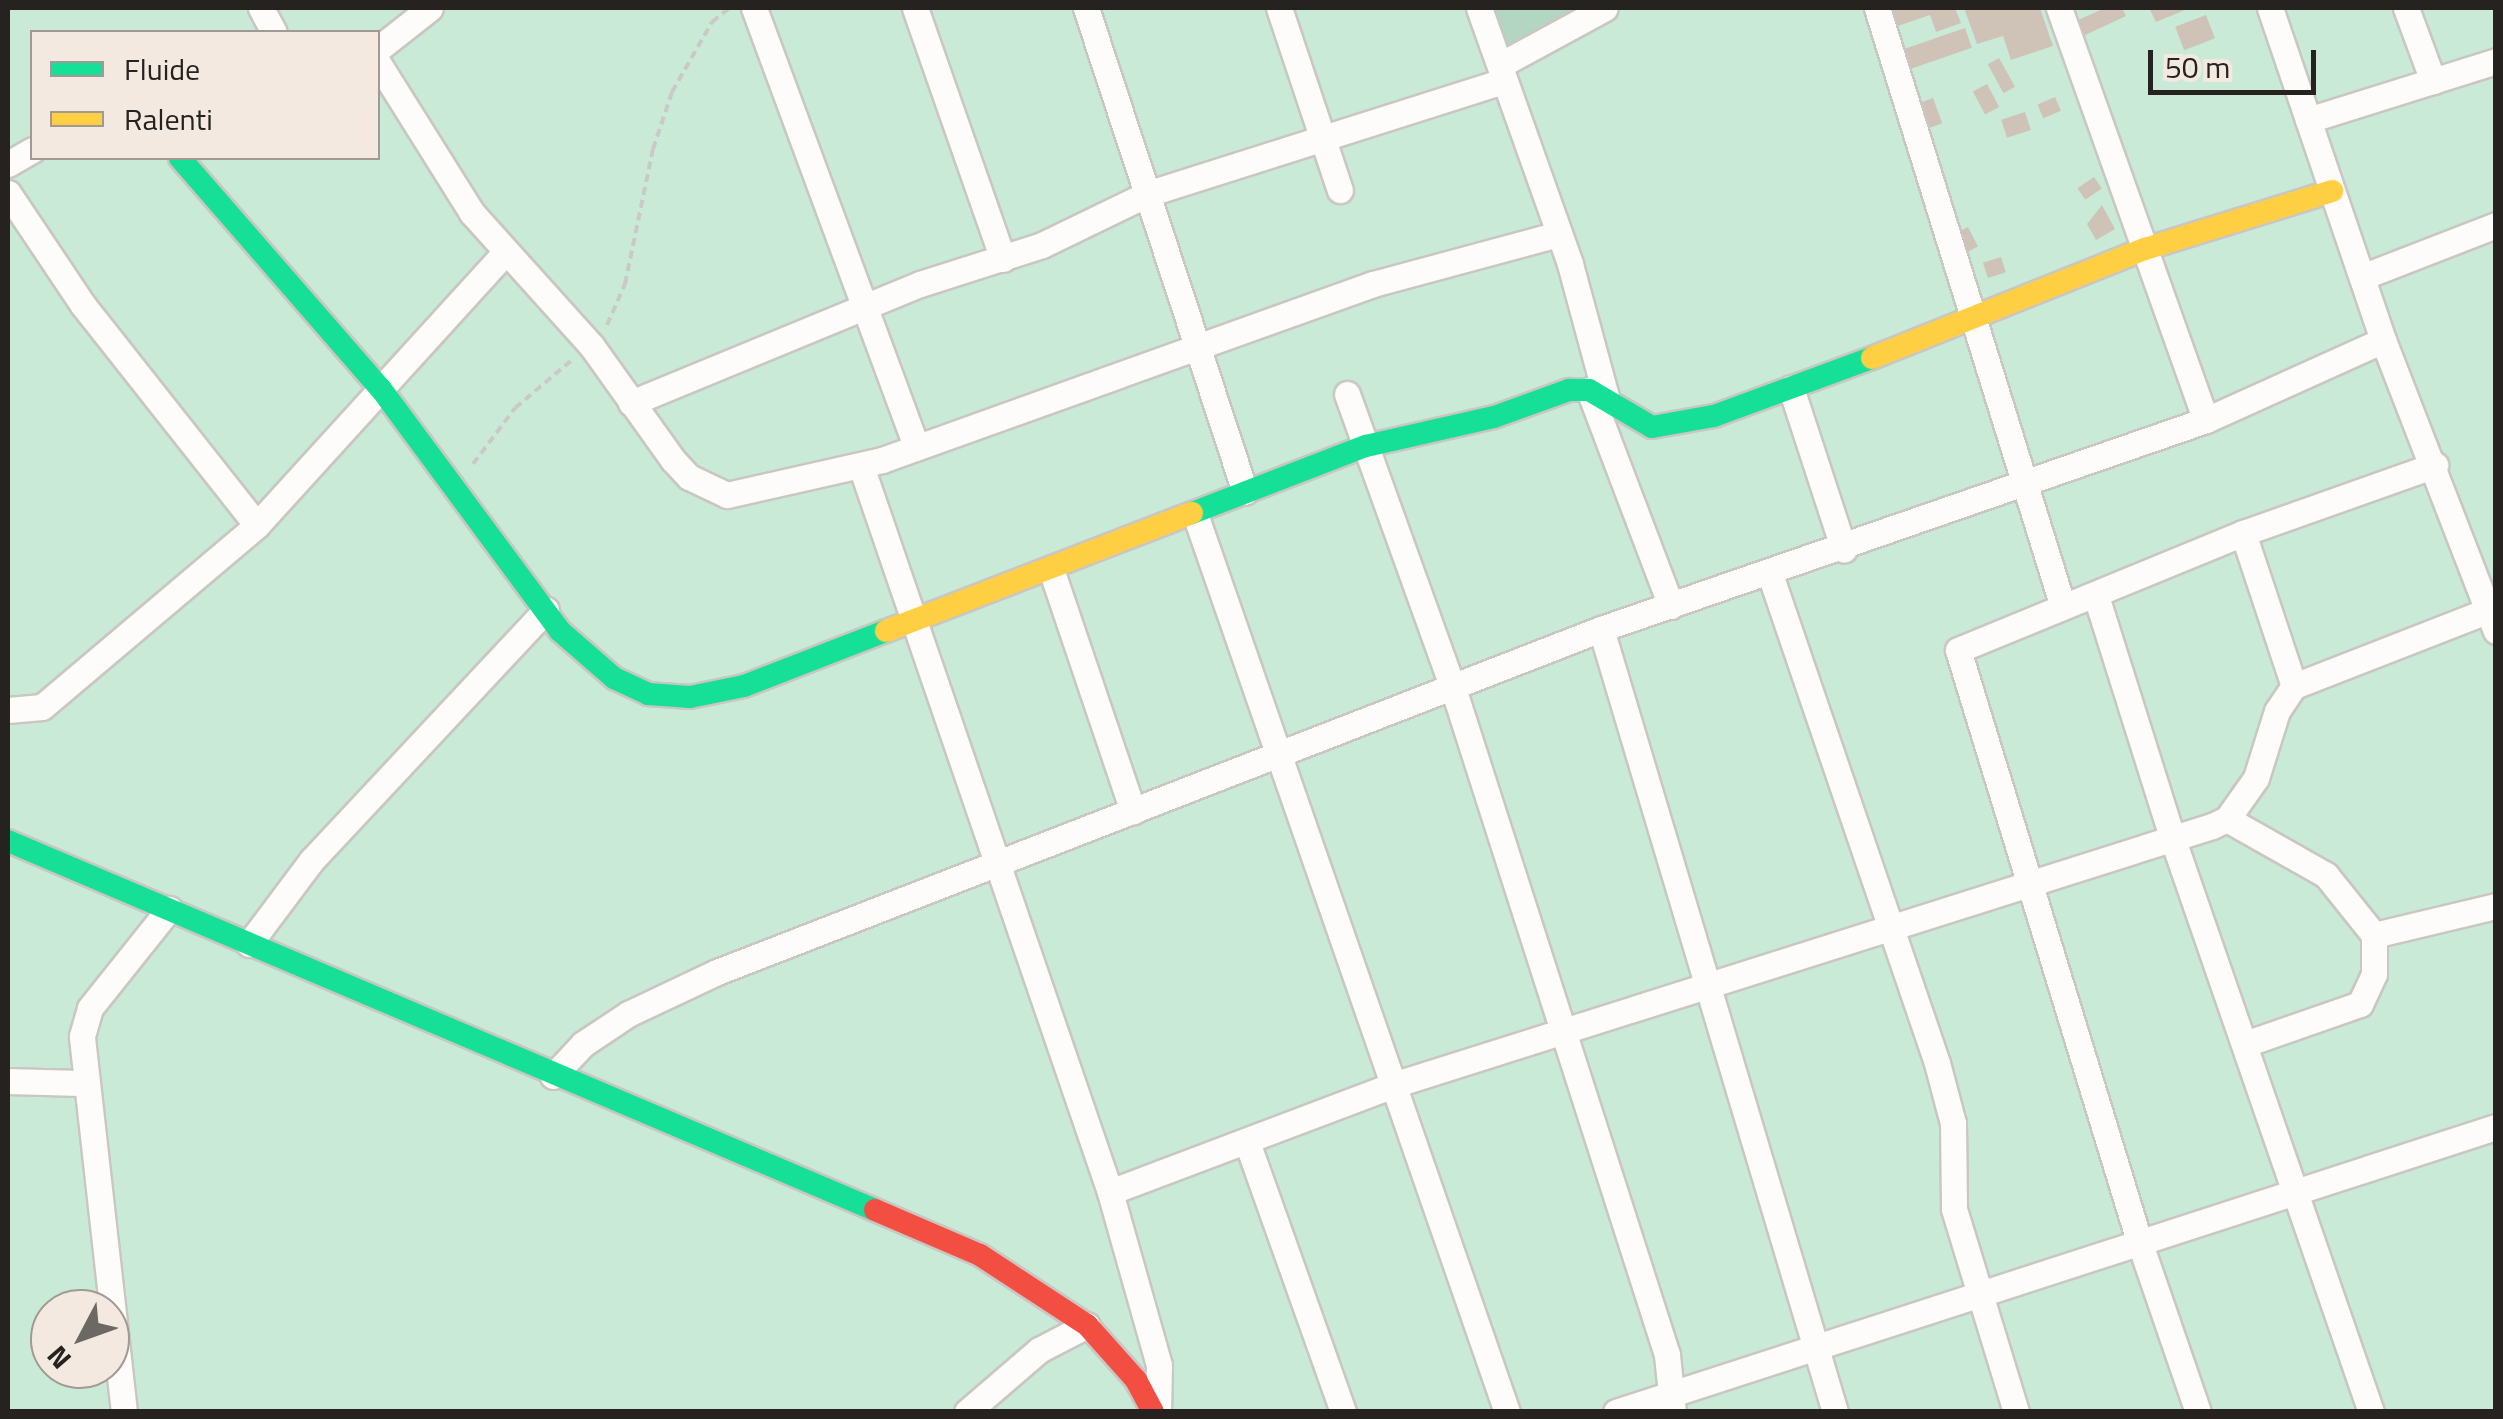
<!DOCTYPE html>
<style>
body{margin:0}
#map{position:relative;width:2503px;height:1419px;overflow:hidden;background:#efe9e4;font-family:"Titillium Web",sans-serif}
div>[style]{position:absolute}
[style*='--x']{left:calc(var(--x)*1px);top:calc(var(--y)*1px);width:calc(var(--w)*1px);rotate:calc(var(--a)*1deg)}
.green>*{inset:0;background:#c8ead7}
.forest>*{inset:0;background:#b3d6c3}
.building>*{inset:0;background:#cfc3b8;transform-origin:0 0}
.path>*{height:4px;margin-top:-2px;transform-origin:0;background:repeating-linear-gradient(90deg,#cbc9c7 0 8px,transparent 0 13px)}
.roads{filter:drop-shadow(2px 0 #cac6c2) drop-shadow(-2px 0 #cac6c2) drop-shadow(0 2px #cac6c2) drop-shadow(0 -2px #cac6c2)}
.street>*{height:25px;margin:-12.5px;padding:0 12.5px;transform-origin:12.5px;border-radius:12.5px;background:#fdfcfb}
.fast>*{height:22px;margin:-11px;padding:0 11px;transform-origin:11px;border-radius:11px;background:#16e098}
.slow>*{height:22px;margin:-11px;padding:0 11px;transform-origin:11px;border-radius:11px;background:#ffcf43}
.jam>*{height:22px;margin:-11px;padding:0 11px;transform-origin:11px;border-radius:11px;background:#f24e42}
span{translate:-50% -50%;white-space:nowrap;text-align:center;line-height:1.15;-webkit-text-stroke:8px #f3e9e0;paint-order:stroke}
.frame{position:absolute;inset:0;border:10px solid #26221f;pointer-events:none}
.legend{position:absolute;left:30px;top:30px;width:350px;height:130px;box-sizing:border-box;background:#f3e9e0;border:2px solid #a19993;margin:0;padding:12px 18px;list-style:none;font-size:30px;color:#26221f}
.legend li{display:flex;align-items:center;gap:20px;height:50px}
.legend b{width:50px;border:2px solid #a19993}
.north{position:absolute;left:30px;top:1289px;width:100px;height:100px;box-sizing:border-box;background:#f3e9e0;border:2px solid #a19993;border-radius:50%;rotate:229deg;font-size:28px;font-weight:700;line-height:40px;text-align:center;color:#26221f}
.north::after{content:'';display:block;margin:auto;width:35px;height:45px;background:#6c6864;clip-path:polygon(50% 0,100% 100%,50% 72%,0 100%)}
.scale{position:absolute;left:2148px;top:50px;width:168px;height:45px;box-sizing:border-box;border:5px solid #26221f;border-top:0;padding-left:12px;font-size:30px;line-height:35px;white-space:nowrap;color:#26221f;-webkit-text-stroke:8px #f3e9e0;paint-order:stroke}
</style>
<div id="map">
<div class="green">
<div style="clip-path:polygon(evenodd,8px 8px,2495px 8px,2495px 1411px,8px 1411px,8px 8px,32px 32px,378px 32px,378px 158px,32px 158px,32px 32px,8px 8px,50px 1309px,110px 1309px,110px 1369px,50px 1369px,50px 1309px)"></div>
</div>
<div class="forest">
<div style="clip-path:polygon(1489px 8px,1591px 8px,1505px 54px)"></div>
</div>
<div class="building">
<div style="clip-path:polygon(1884px 8px,1955px 8px,1961px 23px,1936px 32px,1930px 15px,1892px 28px)"></div>
<div style="clip-path:polygon(1964px 8px,2040px 8px,2053px 46px,2011px 60px,2003px 36px,1977px 44px)"></div>
<div style="clip-path:polygon(2105px 8px,2122px 8px,2126px 16px,2083px 36px,2076px 21px)"></div>
<div style="clip-path:polygon(2149px 8px,2190px 8px,2156px 22px)"></div>
<div style="left:2206px;top:15px;width:25px;height:33px;rotate:69deg"></div>
<div style="left:1965px;top:28px;width:21px;height:75px;rotate:71deg"></div>
<div style="left:1999px;top:58px;width:33px;height:13px;rotate:61deg"></div>
<div style="left:1987px;top:84px;width:26px;height:16px;rotate:62deg"></div>
<div style="left:2055px;top:97px;width:15px;height:19px;rotate:67deg"></div>
<div style="left:1933px;top:98px;width:27px;height:21px;rotate:70deg"></div>
<div style="left:2025px;top:112px;width:19px;height:25px;rotate:72deg"></div>
<div style="left:2094px;top:177px;width:14px;height:20px;rotate:56deg"></div>
<div style="clip-path:polygon(2102px 205px,2115px 229px,2096px 240px,2087px 224px)"></div>
<div style="left:1968px;top:227px;width:22px;height:13px;rotate:63deg"></div>
<div style="left:2001px;top:257px;width:16px;height:19px;rotate:72deg"></div>
</div>
<div class="path">
<div style="--x:607;--y:325;--w:45;--a:-66.3"></div>
<div style="--x:625;--y:284;--w:138;--a:-78.3"></div>
<div style="--x:653;--y:149;--w:60;--a:-71.6"></div>
<div style="--x:672;--y:92;--w:81;--a:-60.3"></div>
<div style="--x:712;--y:22;--w:22;--a:-39"></div>
<div style="--x:473;--y:464;--w:70;--a:-53.1"></div>
<div style="--x:515;--y:408;--w:76;--a:-40.2"></div>
</div>
<div class="roads">
<div class="street">
<div style="--x:261;--y:8;--w:27;--a:62"></div>
<div style="--x:754;--y:8;--w:468;--a:69.7"></div>
<div style="--x:915;--y:8;--w:266;--a:70.7"></div>
<div style="--x:1086;--y:8;--w:509;--a:71.81"></div>
<div style="--x:1279;--y:8;--w:192;--a:71.5"></div>
<div style="--x:1479;--y:8;--w:272;--a:70.4"></div>
<div style="--x:1570;--y:264;--w:141;--a:74.8"></div>
<div style="--x:1877;--y:8;--w:627;--a:72.75"></div>
<div style="--x:2059;--y:8;--w:437;--a:70.4"></div>
<div style="--x:2270;--y:8;--w:351;--a:71.2"></div>
<div style="--x:2383;--y:340;--w:312;--a:68.8"></div>
<div style="--x:2406;--y:8;--w:78;--a:69.7"></div>
<div style="--x:378;--y:49;--w:66;--a:-38.3"></div>
<div style="--x:378;--y:63;--w:177;--a:57.9"></div>
<div style="--x:472;--y:213;--w:178;--a:48"></div>
<div style="--x:591;--y:345;--w:141;--a:54.5"></div>
<div style="--x:673;--y:460;--w:23;--a:47"></div>
<div style="--x:689;--y:477;--w:42;--a:25.3"></div>
<div style="--x:727;--y:495;--w:159;--a:-12.7"></div>
<div style="--x:882;--y:460;--w:522;--a:-19.72"></div>
<div style="--x:1373;--y:284;--w:192;--a:-15.1"></div>
<div style="--x:1500;--y:65;--w:119;--a:-28.5"></div>
<div style="--x:2308;--y:120;--w:197;--a:-17.4"></div>
<div style="--x:8;--y:164;--w:28;--a:-30"></div>
<div style="--x:8;--y:193;--w:135;--a:56.2"></div>
<div style="--x:83;--y:305;--w:280;--a:51.7"></div>
<div style="--x:2362;--y:277;--w:144;--a:-21.2"></div>
<div style="--x:1791;--y:388;--w:170;--a:71.9"></div>
<div style="--x:1589;--y:390;--w:231;--a:69.2"></div>
<div style="--x:1347;--y:394;--w:316;--a:70.2"></div>
<div style="--x:1454;--y:691;--w:697;--a:72.21"></div>
<div style="--x:1667;--y:1355;--w:57;--a:84"></div>
<div style="--x:631;--y:403;--w:313;--a:-22.4"></div>
<div style="--x:920;--y:284;--w:128;--a:-17.7"></div>
<div style="--x:1042;--y:245;--w:117;--a:-25.9"></div>
<div style="--x:1147;--y:194;--w:374;--a:-17.6"></div>
<div style="--x:861;--y:466;--w:768;--a:71.07"></div>
<div style="--x:1110;--y:1192;--w:180;--a:74.2"></div>
<div style="--x:1159;--y:1365;--w:47;--a:91.2"></div>
<div style="--x:1195;--y:514;--w:951;--a:70.84"></div>
<div style="--x:2243;--y:533;--w:161;--a:71.6"></div>
<div style="--x:1051;--y:569;--w:256;--a:71.3"></div>
<div style="--x:1770;--y:574;--w:517;--a:71.14"></div>
<div style="--x:1937;--y:1063;--w:62;--a:75.1"></div>
<div style="--x:1953;--y:1123;--w:86;--a:89.3"></div>
<div style="--x:1954;--y:1209;--w:212;--a:73"></div>
<div style="--x:2096;--y:596;--w:250;--a:72.5"></div>
<div style="--x:2171;--y:834;--w:612;--a:70.91"></div>
<div style="--x:1601;--y:629;--w:817;--a:73.36"></div>
<div style="--x:8;--y:710;--w:34;--a:-5"></div>
<div style="--x:42;--y:707;--w:282;--a:-40.2"></div>
<div style="--x:257;--y:525;--w:369;--a:-47.7"></div>
<div style="--x:2227;--y:819;--w:114;--a:29.5"></div>
<div style="--x:2326;--y:875;--w:77;--a:51.3"></div>
<div style="--x:2374;--y:935;--w:39;--a:90"></div>
<div style="--x:2374;--y:974;--w:33;--a:115"></div>
<div style="--x:2360;--y:1004;--w:119;--a:160.8"></div>
<div style="--x:2374;--y:935;--w:125;--a:-13.4"></div>
<div style="--x:249;--y:944;--w:104;--a:-53.2"></div>
<div style="--x:311;--y:861;--w:344;--a:-46.9"></div>
<div style="--x:553;--y:1076;--w:44;--a:-46.8"></div>
<div style="--x:583;--y:1044;--w:54;--a:-33.7"></div>
<div style="--x:628;--y:1014;--w:98;--a:-25.3"></div>
<div style="--x:717;--y:972;--w:948;--a:-21.21"></div>
<div style="--x:1601;--y:629;--w:640;--a:-19.06"></div>
<div style="--x:2206;--y:420;--w:194;--a:-24.3"></div>
<div style="--x:8;--y:1081;--w:79;--a:1.5"></div>
<div style="--x:1247;--y:1142;--w:287;--a:70.4"></div>
<div style="--x:1110;--y:1192;--w:303;--a:-20.7"></div>
<div style="--x:1393;--y:1085;--w:859;--a:-17.55"></div>
<div style="--x:2212;--y:826;--w:17;--a:-25"></div>
<div style="--x:2227;--y:819;--w:50;--a:-54.7"></div>
<div style="--x:2256;--y:778;--w:70;--a:-72.6"></div>
<div style="--x:2277;--y:711;--w:30;--a:-56"></div>
<div style="--x:2294;--y:686;--w:209;--a:-21.3"></div>
<div style="--x:124;--y:1412;--w:378;--a:-96.4"></div>
<div style="--x:82;--y:1036;--w:29;--a:-74"></div>
<div style="--x:90;--y:1008;--w:127;--a:-51.4"></div>
<div style="--x:967;--y:1412;--w:95;--a:-40.7"></div>
<div style="--x:1039;--y:1350;--w:54;--a:-27.5"></div>
<div style="--x:1616;--y:1412;--w:925;--a:-17.95"></div>
<div style="--x:2198;--y:1412;--w:178;--a:-109"></div>
<div style="--x:2140;--y:1244;--w:621;--a:-107.03"></div>
<div style="--x:1958;--y:650;--w:308;--a:-22.3"></div>
<div style="--x:2243;--y:533;--w:204;--a:-19.5"></div>
</div>
<div class="fast">
<div style="--x:180;--y:158;--w:306;--a:49"></div>
<div style="--x:381;--y:389;--w:301;--a:53.5"></div>
<div style="--x:560;--y:631;--w:72;--a:41"></div>
<div style="--x:614;--y:678;--w:38;--a:25"></div>
<div style="--x:648;--y:694;--w:42;--a:4.1"></div>
<div style="--x:690;--y:697;--w:55;--a:-11.5"></div>
<div style="--x:744;--y:686;--w:152;--a:-21.2"></div>
<div style="--x:1192;--y:513;--w:186;--a:-21.1"></div>
<div style="--x:1366;--y:446;--w:131;--a:-12.8"></div>
<div style="--x:1494;--y:417;--w:80;--a:-19.8"></div>
<div style="--x:1569;--y:390;--w:20;--a:0"></div>
<div style="--x:1589;--y:390;--w:73;--a:30.4"></div>
<div style="--x:1652;--y:427;--w:63;--a:-10.1"></div>
<div style="--x:1714;--y:416;--w:168;--a:-20.2"></div>
<div style="--x:8;--y:841;--w:942;--a:23.05"></div>
</div>
<div class="slow">
<div style="--x:1872;--y:358;--w:294;--a:-21.8"></div>
<div style="--x:2145;--y:249;--w:196;--a:-17.2"></div>
<div style="--x:886;--y:631;--w:328;--a:-21.1"></div>
</div>
<div class="jam">
<div style="--x:875;--y:1210;--w:114;--a:23.2"></div>
<div style="--x:980;--y:1255;--w:128;--a:33.2"></div>
<div style="--x:1087;--y:1325;--w:74;--a:48.3"></div>
<div style="--x:1136;--y:1380;--w:36;--a:62"></div>
</div>
</div>
<div class="frame"></div>
<ul class="legend">
<li><b style="height:12px;background:#16e098"></b>Fluide</li>
<li><b style="height:12px;background:#ffcf43"></b>Ralenti</li>
</ul>
<div class="north">N</div>
<div class="scale">50 m</div>
</div>
